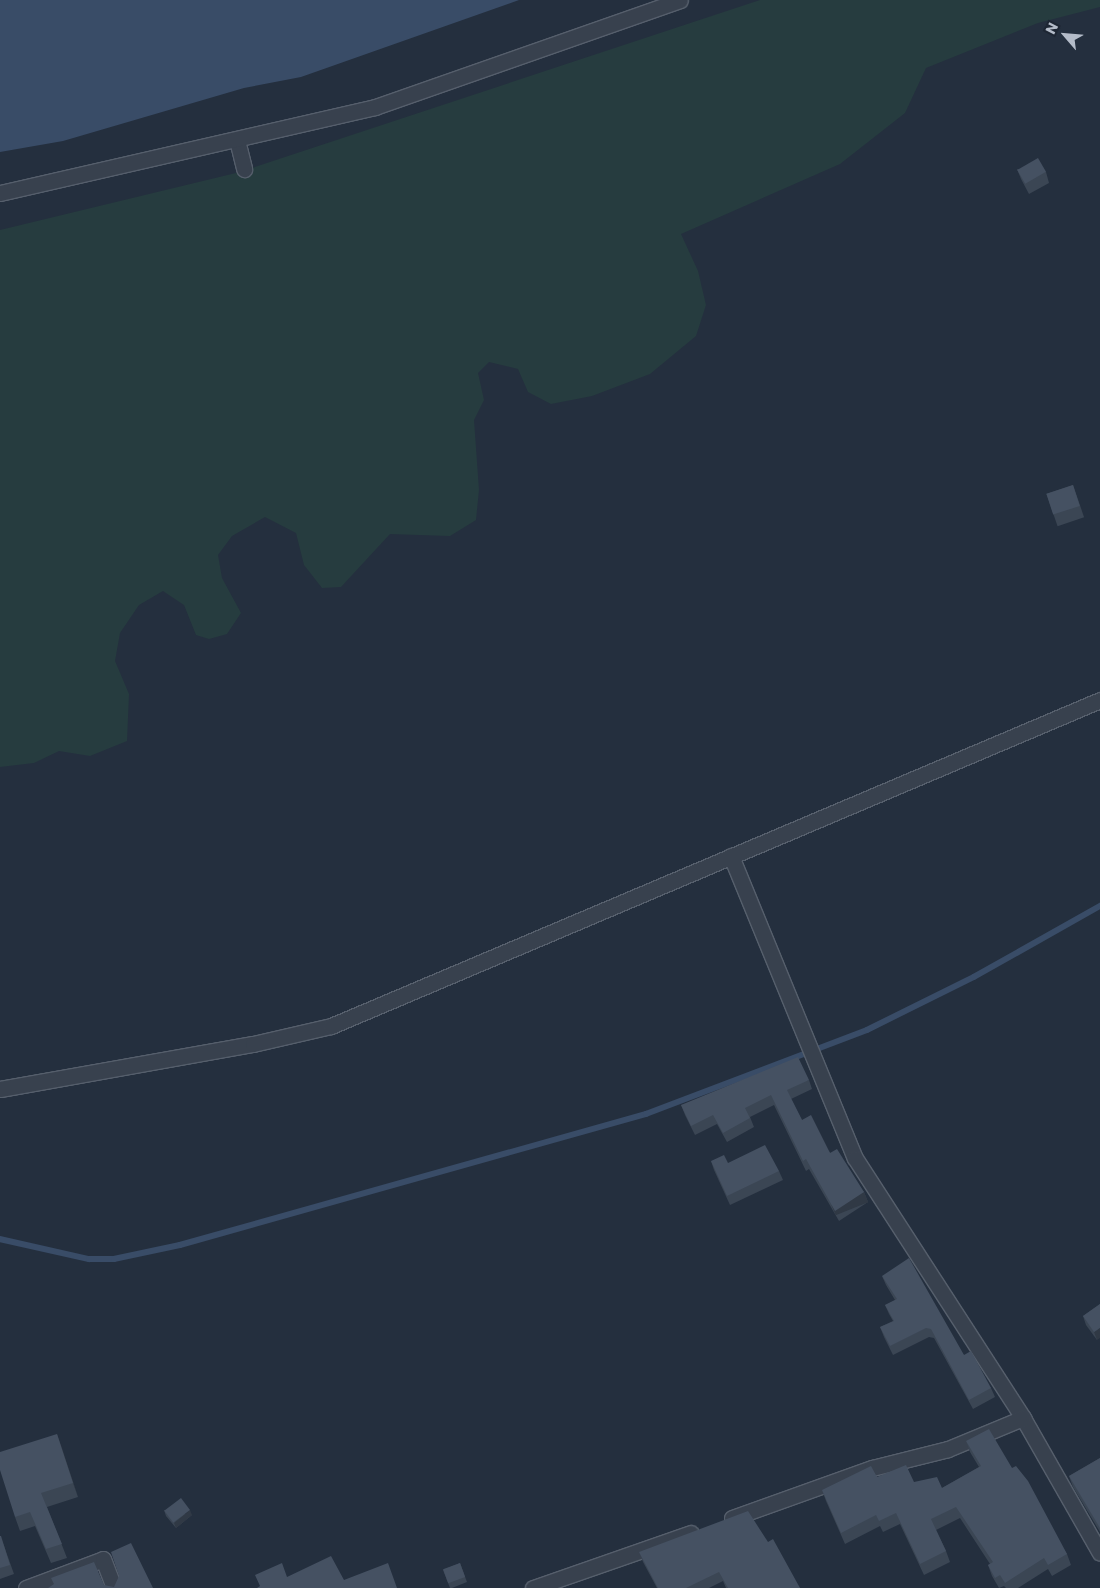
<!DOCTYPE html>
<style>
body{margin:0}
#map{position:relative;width:1100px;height:1588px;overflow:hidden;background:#242f3e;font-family:Poppins,sans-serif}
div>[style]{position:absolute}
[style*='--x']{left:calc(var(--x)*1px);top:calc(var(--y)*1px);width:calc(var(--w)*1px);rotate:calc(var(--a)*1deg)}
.green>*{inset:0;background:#263c3f}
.water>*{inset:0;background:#394c67}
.stream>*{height:5.5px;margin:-2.75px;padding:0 2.75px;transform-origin:2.75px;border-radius:2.75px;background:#394c67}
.roads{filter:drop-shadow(1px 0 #565f6c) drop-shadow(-1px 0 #565f6c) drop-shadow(0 1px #565f6c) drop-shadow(0 -1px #565f6c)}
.minor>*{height:15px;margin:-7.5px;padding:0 7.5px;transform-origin:7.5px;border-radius:7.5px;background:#38414e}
.wall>*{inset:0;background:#3b4654;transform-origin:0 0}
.shaded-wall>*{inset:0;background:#303945;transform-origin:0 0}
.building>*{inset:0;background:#455162;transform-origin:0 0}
span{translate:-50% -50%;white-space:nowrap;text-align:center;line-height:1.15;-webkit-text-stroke:4px #1d2633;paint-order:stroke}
.north{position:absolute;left:1040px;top:10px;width:50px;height:50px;-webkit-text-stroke:4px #1d2633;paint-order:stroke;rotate:297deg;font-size:14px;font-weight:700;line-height:20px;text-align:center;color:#b4bcc9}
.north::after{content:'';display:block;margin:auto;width:18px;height:22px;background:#b4bcc9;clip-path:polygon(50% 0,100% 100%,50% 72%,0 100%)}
</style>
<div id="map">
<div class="green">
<div style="clip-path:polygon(760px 0,1100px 0,1100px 7px,1038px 23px,926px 68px,905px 113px,840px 164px,681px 234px,698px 271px,706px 305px,696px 336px,650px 374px,592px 396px,551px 404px,528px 392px,518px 369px,489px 362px,478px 373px,484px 400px,474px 420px,479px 490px,476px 520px,450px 536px,390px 534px,341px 587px,322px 588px,304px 565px,296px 533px,265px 517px,232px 536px,218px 555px,222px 578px,241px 613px,227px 634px,209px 639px,196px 635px,184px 605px,163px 591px,139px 605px,120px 633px,115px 661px,129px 694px,127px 741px,90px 756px,59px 751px,34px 763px,0 767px,0 230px,240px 172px)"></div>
</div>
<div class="water">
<div style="clip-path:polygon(0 0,519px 0,301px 77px,244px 88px,63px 141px,0 152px)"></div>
</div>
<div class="stream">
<div style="--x:0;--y:1239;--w:91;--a:12.7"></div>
<div style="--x:89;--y:1259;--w:25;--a:0"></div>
<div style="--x:114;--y:1259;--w:67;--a:-12"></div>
<div style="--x:180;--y:1245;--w:484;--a:-15.7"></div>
<div style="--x:646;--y:1114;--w:236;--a:-20.8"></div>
<div style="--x:867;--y:1030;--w:119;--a:-26.4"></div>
<div style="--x:974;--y:977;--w:145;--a:-29.4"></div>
</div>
<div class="roads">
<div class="minor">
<div style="--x:237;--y:140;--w:30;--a:76"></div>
<div style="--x:0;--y:193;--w:385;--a:-12.9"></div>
<div style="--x:375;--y:107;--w:323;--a:-19.3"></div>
<div style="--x:731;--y:856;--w:326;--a:67.7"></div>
<div style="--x:855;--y:1158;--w:310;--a:57.1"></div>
<div style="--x:1023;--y:1418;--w:155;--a:60.3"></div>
<div style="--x:0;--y:1089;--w:257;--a:-10.1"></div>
<div style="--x:253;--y:1044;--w:80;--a:-13"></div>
<div style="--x:331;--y:1026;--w:835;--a:-22.97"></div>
<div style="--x:732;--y:1518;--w:149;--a:-19.7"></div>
<div style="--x:872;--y:1468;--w:78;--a:-14"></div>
<div style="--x:948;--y:1449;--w:81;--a:-22.5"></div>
<div style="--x:26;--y:1588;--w:82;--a:-20.6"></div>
<div style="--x:103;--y:1559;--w:31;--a:69"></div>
<div style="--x:533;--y:1588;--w:167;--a:-19.2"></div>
</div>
</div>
<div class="wall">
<div style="clip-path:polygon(1017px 169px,1046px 172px,1049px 183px,1029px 194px,1021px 179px)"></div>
<div style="left:1073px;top:485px;width:34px;height:28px;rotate:71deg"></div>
<div style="clip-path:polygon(809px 1080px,812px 1089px,791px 1099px,802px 1120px,864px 1192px,868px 1202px,839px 1221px,809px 1169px,806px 1171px,774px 1105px,750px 1117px,754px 1127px,727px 1142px,717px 1124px,695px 1135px,685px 1115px,681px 1105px)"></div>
<div style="clip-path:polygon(711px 1161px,779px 1171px,783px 1180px,730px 1205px,714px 1170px)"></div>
<div style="clip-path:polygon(882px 1276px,964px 1355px,991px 1388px,995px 1397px,973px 1409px,934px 1338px,929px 1337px,893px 1355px,884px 1337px,880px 1327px,893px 1321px,889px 1314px,885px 1305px,895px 1300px,886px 1285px)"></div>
<div style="clip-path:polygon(1100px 1304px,1097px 1340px,1086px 1325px,1083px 1316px)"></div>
<div style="clip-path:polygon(57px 1434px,78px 1497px,47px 1507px,67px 1558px,51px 1563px,35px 1526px,20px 1531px,15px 1517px)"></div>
<div style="clip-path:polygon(966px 1441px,1012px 1468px,1067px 1554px,1071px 1565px,1052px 1576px,1048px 1569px,1018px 1588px,1006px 1588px,1004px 1586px,999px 1588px,992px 1576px,988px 1565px,990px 1564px,960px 1518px,936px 1530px,946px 1551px,950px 1562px,924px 1575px,900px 1524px,883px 1532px,880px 1526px,845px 1544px,826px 1501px,822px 1490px,877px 1477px,914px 1482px,942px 1488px,979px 1467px,970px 1452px)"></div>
<div style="clip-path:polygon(1100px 1458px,1100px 1532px,1073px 1487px,1069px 1476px)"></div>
<div style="clip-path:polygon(164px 1510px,192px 1515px,176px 1528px,166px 1516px)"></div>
<div style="clip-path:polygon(0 1536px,4px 1546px,14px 1574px,0 1579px)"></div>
<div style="clip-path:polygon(768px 1542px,800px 1588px,726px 1588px,723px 1581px,709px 1588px,657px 1588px,643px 1562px,639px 1552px)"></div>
<div style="clip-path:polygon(460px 1563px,467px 1582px,452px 1588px,450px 1588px,443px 1570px)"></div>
</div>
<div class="shaded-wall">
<div style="left:864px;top:1192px;width:11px;height:35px;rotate:68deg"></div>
<div style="clip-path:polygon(1100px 1328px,1100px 1338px,1097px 1340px,1094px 1332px)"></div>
<div style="clip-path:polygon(57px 1434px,62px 1448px,78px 1497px,73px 1483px)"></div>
<div style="clip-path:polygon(190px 1510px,192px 1515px,176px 1528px,174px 1523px)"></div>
</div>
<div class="building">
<div style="left:1038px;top:158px;width:16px;height:24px;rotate:60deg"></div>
<div style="left:1073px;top:485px;width:22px;height:28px;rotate:72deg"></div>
<div style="clip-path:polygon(798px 1057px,809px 1080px,787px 1090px,802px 1120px,811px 1115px,830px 1153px,837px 1149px,864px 1192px,835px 1211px,806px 1159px,803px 1161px,771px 1095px,745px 1108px,750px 1118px,723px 1133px,713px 1115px,691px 1126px,681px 1105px)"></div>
<div style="clip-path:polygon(765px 1145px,779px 1171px,727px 1196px,711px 1161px,724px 1155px,728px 1163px)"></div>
<div style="clip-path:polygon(909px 1258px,964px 1355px,971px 1351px,991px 1388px,969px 1400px,931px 1329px,926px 1328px,890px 1346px,880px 1327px,894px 1321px,885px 1305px,897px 1299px,882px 1276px)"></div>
<div style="clip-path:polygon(1100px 1304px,1100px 1328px,1094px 1332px,1083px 1316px)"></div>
<div style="clip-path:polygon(989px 1429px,1012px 1468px,1016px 1466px,1028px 1481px,1067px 1554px,1048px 1565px,1044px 1558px,1005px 1583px,1000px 1575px,995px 1578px,988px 1565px,993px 1562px,956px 1507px,931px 1519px,946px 1551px,920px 1564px,896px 1513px,879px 1521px,876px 1515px,841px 1533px,822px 1490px,871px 1466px,877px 1477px,906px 1465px,914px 1482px,937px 1477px,942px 1488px,981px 1466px,966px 1441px)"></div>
<div style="clip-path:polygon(57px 1434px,73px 1483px,41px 1493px,62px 1544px,46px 1549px,30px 1512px,15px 1517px,0 1470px,0 1452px)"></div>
<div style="clip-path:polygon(1100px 1458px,1100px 1528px,1069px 1476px)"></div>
<div style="left:181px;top:1498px;width:15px;height:21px;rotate:53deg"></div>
<div style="clip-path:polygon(748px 1511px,768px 1542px,773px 1539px,800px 1588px,728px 1588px,719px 1572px,686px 1588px,658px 1588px,639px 1552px)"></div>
<div style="clip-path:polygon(0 1536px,1px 1536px,10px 1565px,0 1568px)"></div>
<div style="clip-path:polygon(131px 1543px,153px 1588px,48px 1588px,54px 1584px,51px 1578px,94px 1562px,104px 1585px,114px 1587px,119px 1576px,111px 1552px)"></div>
<div style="clip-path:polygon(331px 1556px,344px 1580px,388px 1563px,397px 1588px,257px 1588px,260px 1586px,255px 1575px,282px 1563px,287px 1577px)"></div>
<div style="left:460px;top:1563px;width:15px;height:18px;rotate:70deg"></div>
</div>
<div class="north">N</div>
</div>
